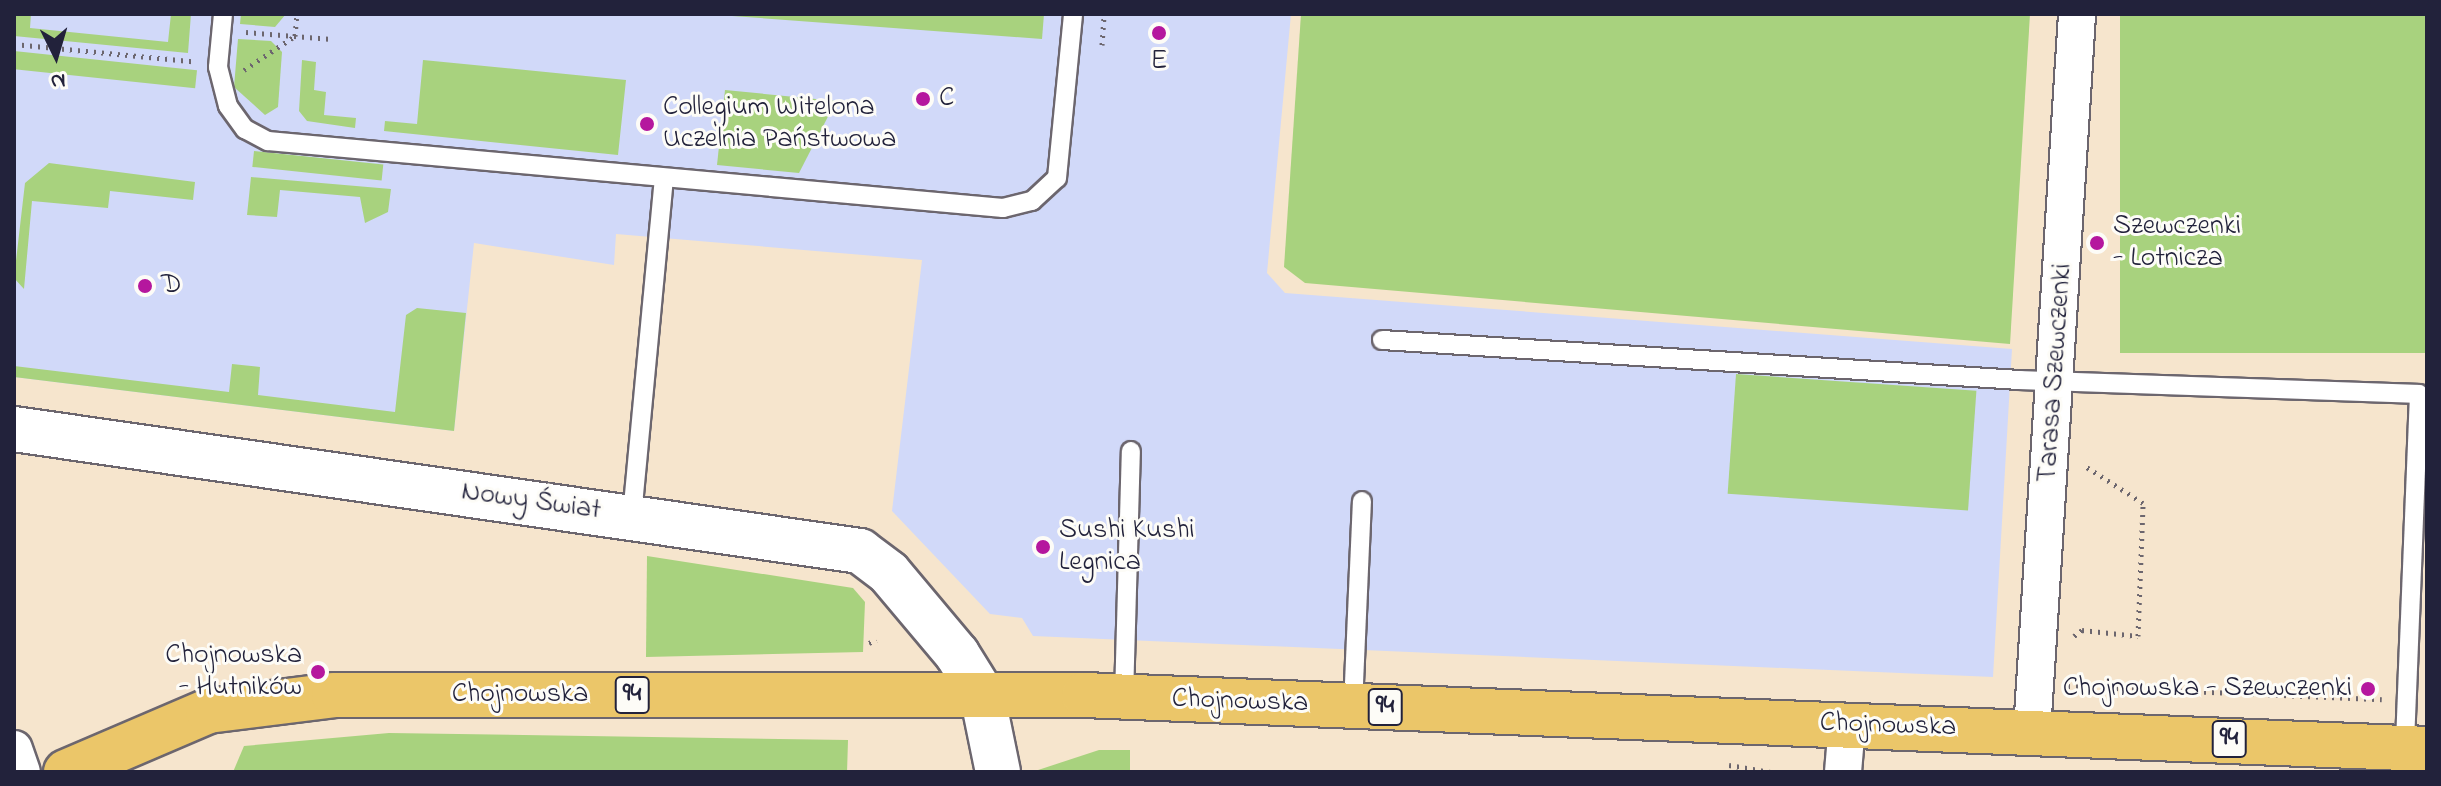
<!DOCTYPE html>
<meta charset="utf-8">
<style>
body{margin:0}
#map{position:relative;width:2441px;height:786px;overflow:hidden;background:#f6e5cd;font-family:"Indie Flower",sans-serif}
div>[style]{position:absolute}
[style*='--x']{left:calc(var(--x)*1px);top:calc(var(--y)*1px);width:calc(var(--w)*1px);rotate:calc(var(--a)*1deg)}
.built>*{inset:0;background:#d1d9f9}
.green>*{inset:0;background:#a8d27e;transform-origin:0 0}
.path>*{height:5px;margin-top:-2.5px;transform-origin:0;background:repeating-linear-gradient(90deg,#6c666e 0 2px,transparent 0 8px)}
.roads{filter:drop-shadow(2px 0 #6c666e) drop-shadow(-2px 0 #6c666e) drop-shadow(0 2px #6c666e) drop-shadow(0 -2px #6c666e)}
.service>*{height:18px;margin:-9px;padding:0 9px;transform-origin:9px;border-radius:9px;background:#fff}
.minor>*{height:36px;margin:-18px;padding:0 18px;transform-origin:18px;border-radius:18px;background:#fff}
.tertiary>*{height:44px;margin:-22px;padding:0 22px;transform-origin:22px;border-radius:22px;background:#fff}
.primary>*{height:44px;margin:-22px;padding:0 22px;transform-origin:22px;border-radius:22px;background:#ebc669}
.dots>*{width:22px;height:22px;translate:-50% -50%;box-sizing:border-box;border:4px solid #fdfcf7;border-radius:50%}
span{translate:-50% -50%;white-space:nowrap;text-align:center;line-height:1.15;-webkit-text-stroke:6px #fdfcf7;paint-order:stroke}
.shield-label span{padding:2px 6px;background:#fdfcf7;border:2px solid;border-radius:6px;-webkit-text-stroke-width:0}
.shield-label{font-size:26px;color:#22223b;font-weight:700}
.poi-label{font-size:28px;color:#22223b}
.left{translate:0 -50%;text-align:left}
.right{translate:-100% -50%;text-align:right}
.street-label{font-size:28px;color:#22223b}
.frame{position:absolute;inset:0;border:16px solid #22223b;pointer-events:none}
.north{position:absolute;left:16px;top:16px;width:80px;height:80px;-webkit-text-stroke:6px #fdfcf7;paint-order:stroke;rotate:175deg;font-size:22px;font-weight:700;line-height:32px;text-align:center;color:#22223b}
.north::after{content:'';display:block;margin:auto;width:28px;height:36px;background:#22223b;clip-path:polygon(50% 0,100% 100%,50% 72%,0 100%)}
</style>
<div id="map">
<div class="built">
<div style="clip-path:polygon(14px 14px,1291px 14px,1267px 273px,1285px 293px,2012px 349px,1993px 677px,1033px 636px,1022px 618px,990px 614px,892px 511px,922px 260px,616px 234px,614px 265px,474px 243px,454px 431px,14px 377px)"></div>
</div>
<div class="green">
<div style="clip-path:polygon(14px 14px,31px 14px,30px 28px,168px 42px,171px 14px,191px 14px,188px 53px,14px 36px)"></div>
<div style="clip-path:polygon(241px 14px,286px 14px,275px 27px,240px 24px)"></div>
<div style="clip-path:polygon(1044px 14px,1042px 39px,732px 16px,732px 14px)"></div>
<div style="clip-path:polygon(1301px 14px,2030px 14px,2010px 344px,1305px 283px,1284px 267px)"></div>
<div style="left:2120px;top:14px;width:307px;height:339px"></div>
<div style="clip-path:polygon(238px 39px,271px 41px,282px 52px,278px 107px,265px 115px,234px 87px)"></div>
<div style="left:14px;top:51px;width:184px;height:18px;rotate:6deg"></div>
<div style="clip-path:polygon(302px 60px,316px 62px,314px 90px,326px 92px,324px 115px,356px 118px,355px 128px,307px 121px,299px 111px)"></div>
<div style="clip-path:polygon(423px 60px,626px 80px,618px 155px,384px 131px,385px 121px,417px 124px)"></div>
<div style="clip-path:polygon(725px 90px,836px 101px,799px 173px,717px 165px)"></div>
<div style="left:254px;top:151px;width:130px;height:16px;rotate:6deg"></div>
<div style="clip-path:polygon(49px 163px,195px 182px,193px 200px,110px 191px,108px 208px,32px 201px,24px 289px,14px 278px,25px 183px)"></div>
<div style="clip-path:polygon(251px 177px,391px 189px,388px 212px,365px 223px,360px 197px,280px 190px,277px 217px,247px 215px)"></div>
<div style="clip-path:polygon(417px 308px,466px 313px,454px 431px,14px 377px,14px 366px,229px 392px,232px 364px,260px 367px,258px 395px,395px 412px,406px 315px)"></div>
<div style="left:1736px;top:374px;width:241px;height:120px;rotate:4deg"></div>
<div style="clip-path:polygon(647px 556px,853px 588px,865px 602px,863px 652px,646px 657px)"></div>
<div style="clip-path:polygon(389px 733px,848px 740px,847px 772px,233px 772px,244px 746px)"></div>
<div style="clip-path:polygon(1099px 750px,1130px 750px,1130px 772px,1032px 772px)"></div>
</div>
<div class="path">
<div style="--x:246;--y:32;--w:86;--a:4.7"></div>
<div style="--x:14;--y:44;--w:179;--a:5.5"></div>
<div style="--x:1102;--y:45;--w:31;--a:-86"></div>
<div style="--x:244;--y:70;--w:61;--a:-33.7"></div>
<div style="--x:295;--y:36;--w:22;--a:-85"></div>
<div style="--x:2074;--y:636;--w:10;--a:-37"></div>
<div style="--x:2082;--y:630;--w:56;--a:6.1"></div>
<div style="--x:2138;--y:636;--w:133;--a:-87.8"></div>
<div style="--x:2143;--y:503;--w:69;--a:-147.5"></div>
<div style="--x:869;--y:643;--w:8;--a:-23"></div>
<div style="--x:2068;--y:686;--w:314;--a:2.4"></div>
<div style="--x:1729;--y:765;--w:42;--a:9.7"></div>
</div>
<div class="roads">
<div class="service">
<div style="--x:223;--y:14;--w:53;--a:95.4"></div>
<div style="--x:218;--y:67;--w:40;--a:75.6"></div>
<div style="--x:228;--y:106;--w:29;--a:54"></div>
<div style="--x:245;--y:129;--w:26;--a:28"></div>
<div style="--x:268;--y:141;--w:738;--a:5.21"></div>
<div style="--x:1003;--y:208;--w:30;--a:-14"></div>
<div style="--x:1032;--y:201;--w:34;--a:-43"></div>
<div style="--x:1057;--y:178;--w:165;--a:-84.4"></div>
<div style="--x:1382;--y:340;--w:639;--a:3.59"></div>
<div style="--x:2020;--y:380;--w:399;--a:2"></div>
<div style="--x:2419;--y:394;--w:355;--a:92.3"></div>
<div style="--x:632;--y:516;--w:339;--a:-84.6"></div>
<div style="--x:1124;--y:697;--w:246;--a:-88.4"></div>
<div style="--x:1353;--y:706;--w:205;--a:-87.5"></div>
</div>
<div class="minor">
<div style="--x:2032;--y:732;--w:719;--a:-86.41"></div>
<div style="--x:14;--y:749;--w:24;--a:71"></div>
<div style="--x:1843;--y:772;--w:48;--a:-85.2"></div>
</div>
<div class="tertiary">
<div style="--x:14;--y:429;--w:855;--a:8.21"></div>
<div style="--x:860;--y:551;--w:36;--a:37"></div>
<div style="--x:889;--y:573;--w:106;--a:50"></div>
<div style="--x:957;--y:654;--w:47;--a:58"></div>
<div style="--x:982;--y:694;--w:80;--a:78.4"></div>
</div>
<div class="primary">
<div style="--x:66;--y:772;--w:155;--a:-23.2"></div>
<div style="--x:208;--y:711;--w:127;--a:-7.2"></div>
<div style="--x:334;--y:695;--w:750;--a:0"></div>
<div style="--x:1084;--y:695;--w:1344;--a:2.3"></div>
</div>
</div>
<div class="dots">
<div style="left:1159px;top:33px;background:#b5179e"></div>
<div style="left:923px;top:99px;background:#b5179e"></div>
<div style="left:647px;top:124px;background:#b5179e"></div>
<div style="left:2097px;top:243px;background:#b5179e"></div>
<div style="left:145px;top:286px;background:#b5179e"></div>
<div style="left:1043px;top:547px;background:#b5179e"></div>
<div style="left:318px;top:672px;background:#b5179e"></div>
<div style="left:2368px;top:689px;background:#b5179e"></div>
</div>
<div class="shield-label">
<span style="left:632px;top:695px">94</span>
<span style="left:1385px;top:707px">94</span>
<span style="left:2229px;top:739px">94</span>
</div>
<div class="poi-label">
<span style="left:1159px;top:62px">E</span>
<span class="left" style="left:939px;top:99px">C</span>
<span class="left" style="left:663px;top:124px">Collegium Witelona<br>Uczelnia Państwowa</span>
<span class="left" style="left:2113px;top:243px">Szewczenki<br>- Lotnicza</span>
<span class="left" style="left:161px;top:286px">D</span>
<span class="left" style="left:1059px;top:547px">Sushi Kushi<br>Legnica</span>
<span class="right" style="left:302px;top:672px">Chojnowska<br>- Hutników</span>
<span class="right" style="left:2352px;top:689px">Chojnowska - Szewczenki</span>
</div>
<div class="street-label">
<span style="left:2056px;top:373px;rotate:-86deg">Tarasa Szewczenki</span>
<span style="left:531px;top:502px;rotate:8deg">Nowy Świat</span>
<span style="left:520px;top:695px">Chojnowska</span>
<span style="left:1240px;top:702px;rotate:2deg">Chojnowska</span>
<span style="left:1888px;top:726px;rotate:2deg">Chojnowska</span>
</div>
<div class="frame"></div>
<div class="north">N</div>
</div>
